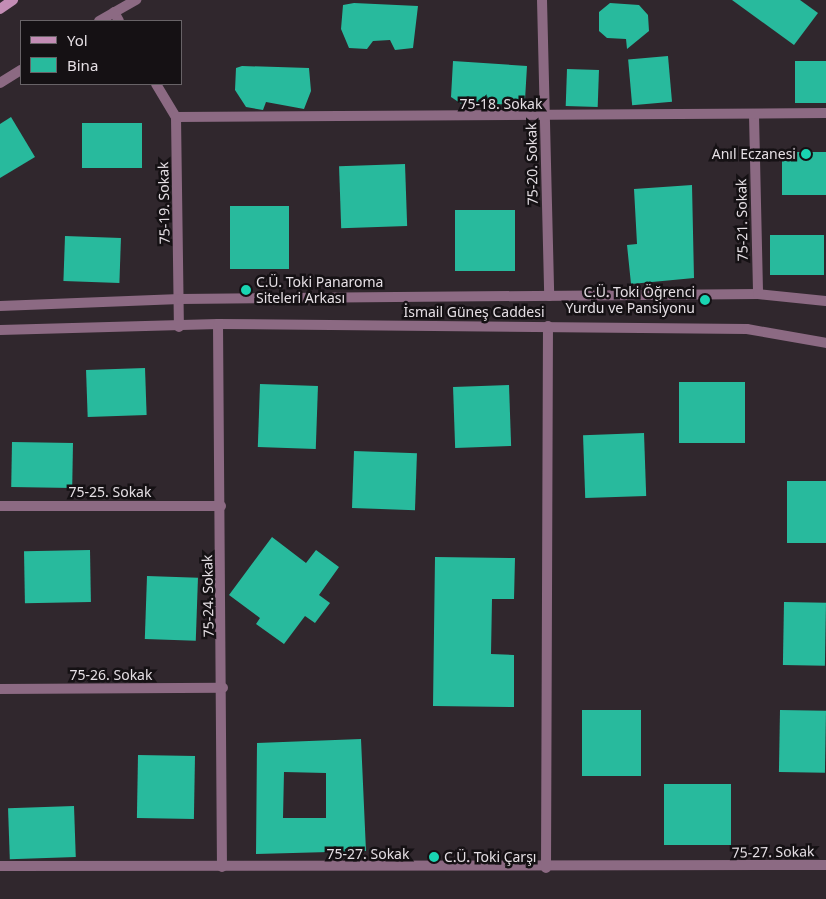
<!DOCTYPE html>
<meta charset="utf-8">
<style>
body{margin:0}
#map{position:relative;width:826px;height:899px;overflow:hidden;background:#30272d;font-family:"Noto Sans",sans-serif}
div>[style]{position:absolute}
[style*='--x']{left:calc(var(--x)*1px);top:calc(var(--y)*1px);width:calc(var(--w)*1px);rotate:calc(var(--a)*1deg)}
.building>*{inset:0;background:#28ba9d;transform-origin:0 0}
.minor>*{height:10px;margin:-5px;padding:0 5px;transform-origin:5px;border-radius:5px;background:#8c6a83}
.tertiary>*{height:10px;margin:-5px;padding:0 5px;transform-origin:5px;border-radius:5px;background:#8c6a83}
.secondary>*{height:10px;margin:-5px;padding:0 5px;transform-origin:5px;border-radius:5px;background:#c38db5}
.dots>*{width:14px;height:14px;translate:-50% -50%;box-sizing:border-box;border:2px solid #151114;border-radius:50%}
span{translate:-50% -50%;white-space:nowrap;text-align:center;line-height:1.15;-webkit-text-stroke:5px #151114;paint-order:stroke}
.street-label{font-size:14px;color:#e5dfe4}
.poi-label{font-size:14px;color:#e5dfe4}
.right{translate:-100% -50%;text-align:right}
.left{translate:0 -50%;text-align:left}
.legend{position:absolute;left:20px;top:20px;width:162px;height:65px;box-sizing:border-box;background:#151114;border:1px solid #686367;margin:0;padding:6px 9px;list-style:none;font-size:15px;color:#e5dfe4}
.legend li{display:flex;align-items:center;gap:10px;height:25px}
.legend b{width:25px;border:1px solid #686367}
</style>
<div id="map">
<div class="building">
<div style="clip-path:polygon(732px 0,800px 0,818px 13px,794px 45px)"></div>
<div style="clip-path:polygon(354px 3px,418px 6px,413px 48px,395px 50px,390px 40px,373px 41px,367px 49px,349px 48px,341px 29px,343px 5px)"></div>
<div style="clip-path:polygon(610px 3px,639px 5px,648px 15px,649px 31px,627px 49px,626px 39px,607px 38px,599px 31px,599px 12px)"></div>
<div style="left:668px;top:56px;width:46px;height:40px;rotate:85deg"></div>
<div style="clip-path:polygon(453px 61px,527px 66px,525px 100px,517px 107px,486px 102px,463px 105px,451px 97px)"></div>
<div style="left:826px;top:61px;width:42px;height:31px;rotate:90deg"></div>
<div style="clip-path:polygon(242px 66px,309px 68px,311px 91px,304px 109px,266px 102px,263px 110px,246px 107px,235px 90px,236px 68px)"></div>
<div style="left:567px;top:69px;width:32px;height:37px;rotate:2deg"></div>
<div style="clip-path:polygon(11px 117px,35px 157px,0 178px,0 124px)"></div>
<div style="left:142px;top:123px;width:45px;height:60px;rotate:90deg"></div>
<div style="left:782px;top:152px;width:44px;height:43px"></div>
<div style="left:405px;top:164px;width:62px;height:66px;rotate:88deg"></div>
<div style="clip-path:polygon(692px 185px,694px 278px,631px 284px,627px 245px,637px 244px,634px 189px)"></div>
<div style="left:230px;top:206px;width:59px;height:63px"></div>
<div style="left:455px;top:210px;width:60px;height:61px"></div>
<div style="left:824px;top:235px;width:40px;height:54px;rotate:90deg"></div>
<div style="left:65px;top:236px;width:56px;height:45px;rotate:2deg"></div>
<div style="left:145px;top:368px;width:47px;height:59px;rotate:88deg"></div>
<div style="left:679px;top:382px;width:66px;height:61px"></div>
<div style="left:260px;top:384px;width:58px;height:63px;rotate:2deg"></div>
<div style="left:509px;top:385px;width:61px;height:56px;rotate:88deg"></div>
<div style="left:644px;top:433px;width:63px;height:61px;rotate:88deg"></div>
<div style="left:12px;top:442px;width:61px;height:45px;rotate:1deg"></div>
<div style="left:354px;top:451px;width:63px;height:57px;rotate:2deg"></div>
<div style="left:826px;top:481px;width:62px;height:39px;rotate:90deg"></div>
<div style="clip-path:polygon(272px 537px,306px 563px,316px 550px,339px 567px,319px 595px,330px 603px,315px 623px,305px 616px,284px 644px,256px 624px,260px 618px,229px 595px)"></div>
<div style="left:90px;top:550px;width:52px;height:66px;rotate:89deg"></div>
<div style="clip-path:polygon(435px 557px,515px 558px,514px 599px,492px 599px,491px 654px,514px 655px,514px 707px,433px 706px)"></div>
<div style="left:147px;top:576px;width:51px;height:63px;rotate:2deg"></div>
<div style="left:784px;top:602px;width:42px;height:63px;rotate:1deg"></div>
<div style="left:582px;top:710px;width:59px;height:66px"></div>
<div style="left:780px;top:710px;width:46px;height:62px;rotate:1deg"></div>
<div style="clip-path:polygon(evenodd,361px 739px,366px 851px,256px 854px,257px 743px,361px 739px,284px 772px,326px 773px,326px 818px,283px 818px,284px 772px)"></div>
<div style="left:138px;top:755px;width:57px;height:63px;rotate:1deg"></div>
<div style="left:664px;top:784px;width:67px;height:61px"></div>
<div style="left:74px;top:806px;width:51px;height:66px;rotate:88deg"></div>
</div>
<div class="minor">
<div style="--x:542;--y:0;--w:296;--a:88.6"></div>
<div style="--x:114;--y:12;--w:10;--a:61"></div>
<div style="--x:99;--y:21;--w:43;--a:-29.6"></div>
<div style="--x:0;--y:83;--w:25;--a:-32"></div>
<div style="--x:156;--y:84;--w:39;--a:59"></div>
<div style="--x:176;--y:117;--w:210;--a:89.2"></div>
<div style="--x:754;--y:115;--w:179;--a:88.7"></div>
<div style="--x:176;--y:117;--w:650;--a:-0.35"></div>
<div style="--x:218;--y:324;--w:543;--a:89.58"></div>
<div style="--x:0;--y:506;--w:221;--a:0"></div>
<div style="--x:0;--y:689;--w:223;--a:-0.3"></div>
<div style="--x:0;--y:866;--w:826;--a:-0.07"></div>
<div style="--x:546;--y:868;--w:542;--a:-89.79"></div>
</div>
<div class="tertiary">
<div style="--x:0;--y:306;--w:180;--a:-2.2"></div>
<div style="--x:180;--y:299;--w:578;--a:-0.5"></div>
<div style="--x:758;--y:294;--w:68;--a:5.9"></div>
<div style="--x:0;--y:330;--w:218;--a:-1.6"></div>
<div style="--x:218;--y:324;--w:529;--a:0.54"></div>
<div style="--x:747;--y:329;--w:80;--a:10"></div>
</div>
<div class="secondary">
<div style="--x:0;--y:9;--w:16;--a:-35"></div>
</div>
<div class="dots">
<div style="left:806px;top:154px;background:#19d5b2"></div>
<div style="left:246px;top:290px;background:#19d5b2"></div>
<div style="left:705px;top:300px;background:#19d5b2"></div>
<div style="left:434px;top:857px;background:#19d5b2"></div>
</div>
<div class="street-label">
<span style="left:501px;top:104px">75-18. Sokak</span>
<span style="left:532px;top:164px;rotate:-91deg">75-20. Sokak</span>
<span style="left:164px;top:203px;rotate:-91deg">75-19. Sokak</span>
<span style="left:742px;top:220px;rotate:-91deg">75-21. Sokak</span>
<span style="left:474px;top:312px">İsmail Güneş Caddesi</span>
<span style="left:110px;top:492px">75-25. Sokak</span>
<span style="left:208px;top:596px;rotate:-91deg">75-24. Sokak</span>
<span style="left:111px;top:675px">75-26. Sokak</span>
<span style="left:773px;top:852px;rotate:-1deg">75-27. Sokak</span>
<span style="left:368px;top:854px">75-27. Sokak</span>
</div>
<div class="poi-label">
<span class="right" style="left:796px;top:154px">Anıl Eczanesi</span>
<span class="left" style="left:256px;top:290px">C.Ü. Toki Panaroma<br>Siteleri Arkası</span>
<span class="right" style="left:695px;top:300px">C.Ü. Toki Öğrenci<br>Yurdu ve Pansiyonu</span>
<span class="left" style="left:444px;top:857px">C.Ü. Toki Çarşı</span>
</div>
<ul class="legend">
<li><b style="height:6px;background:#c38db5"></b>Yol</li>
<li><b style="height:14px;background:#28ba9d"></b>Bina</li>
</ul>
</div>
